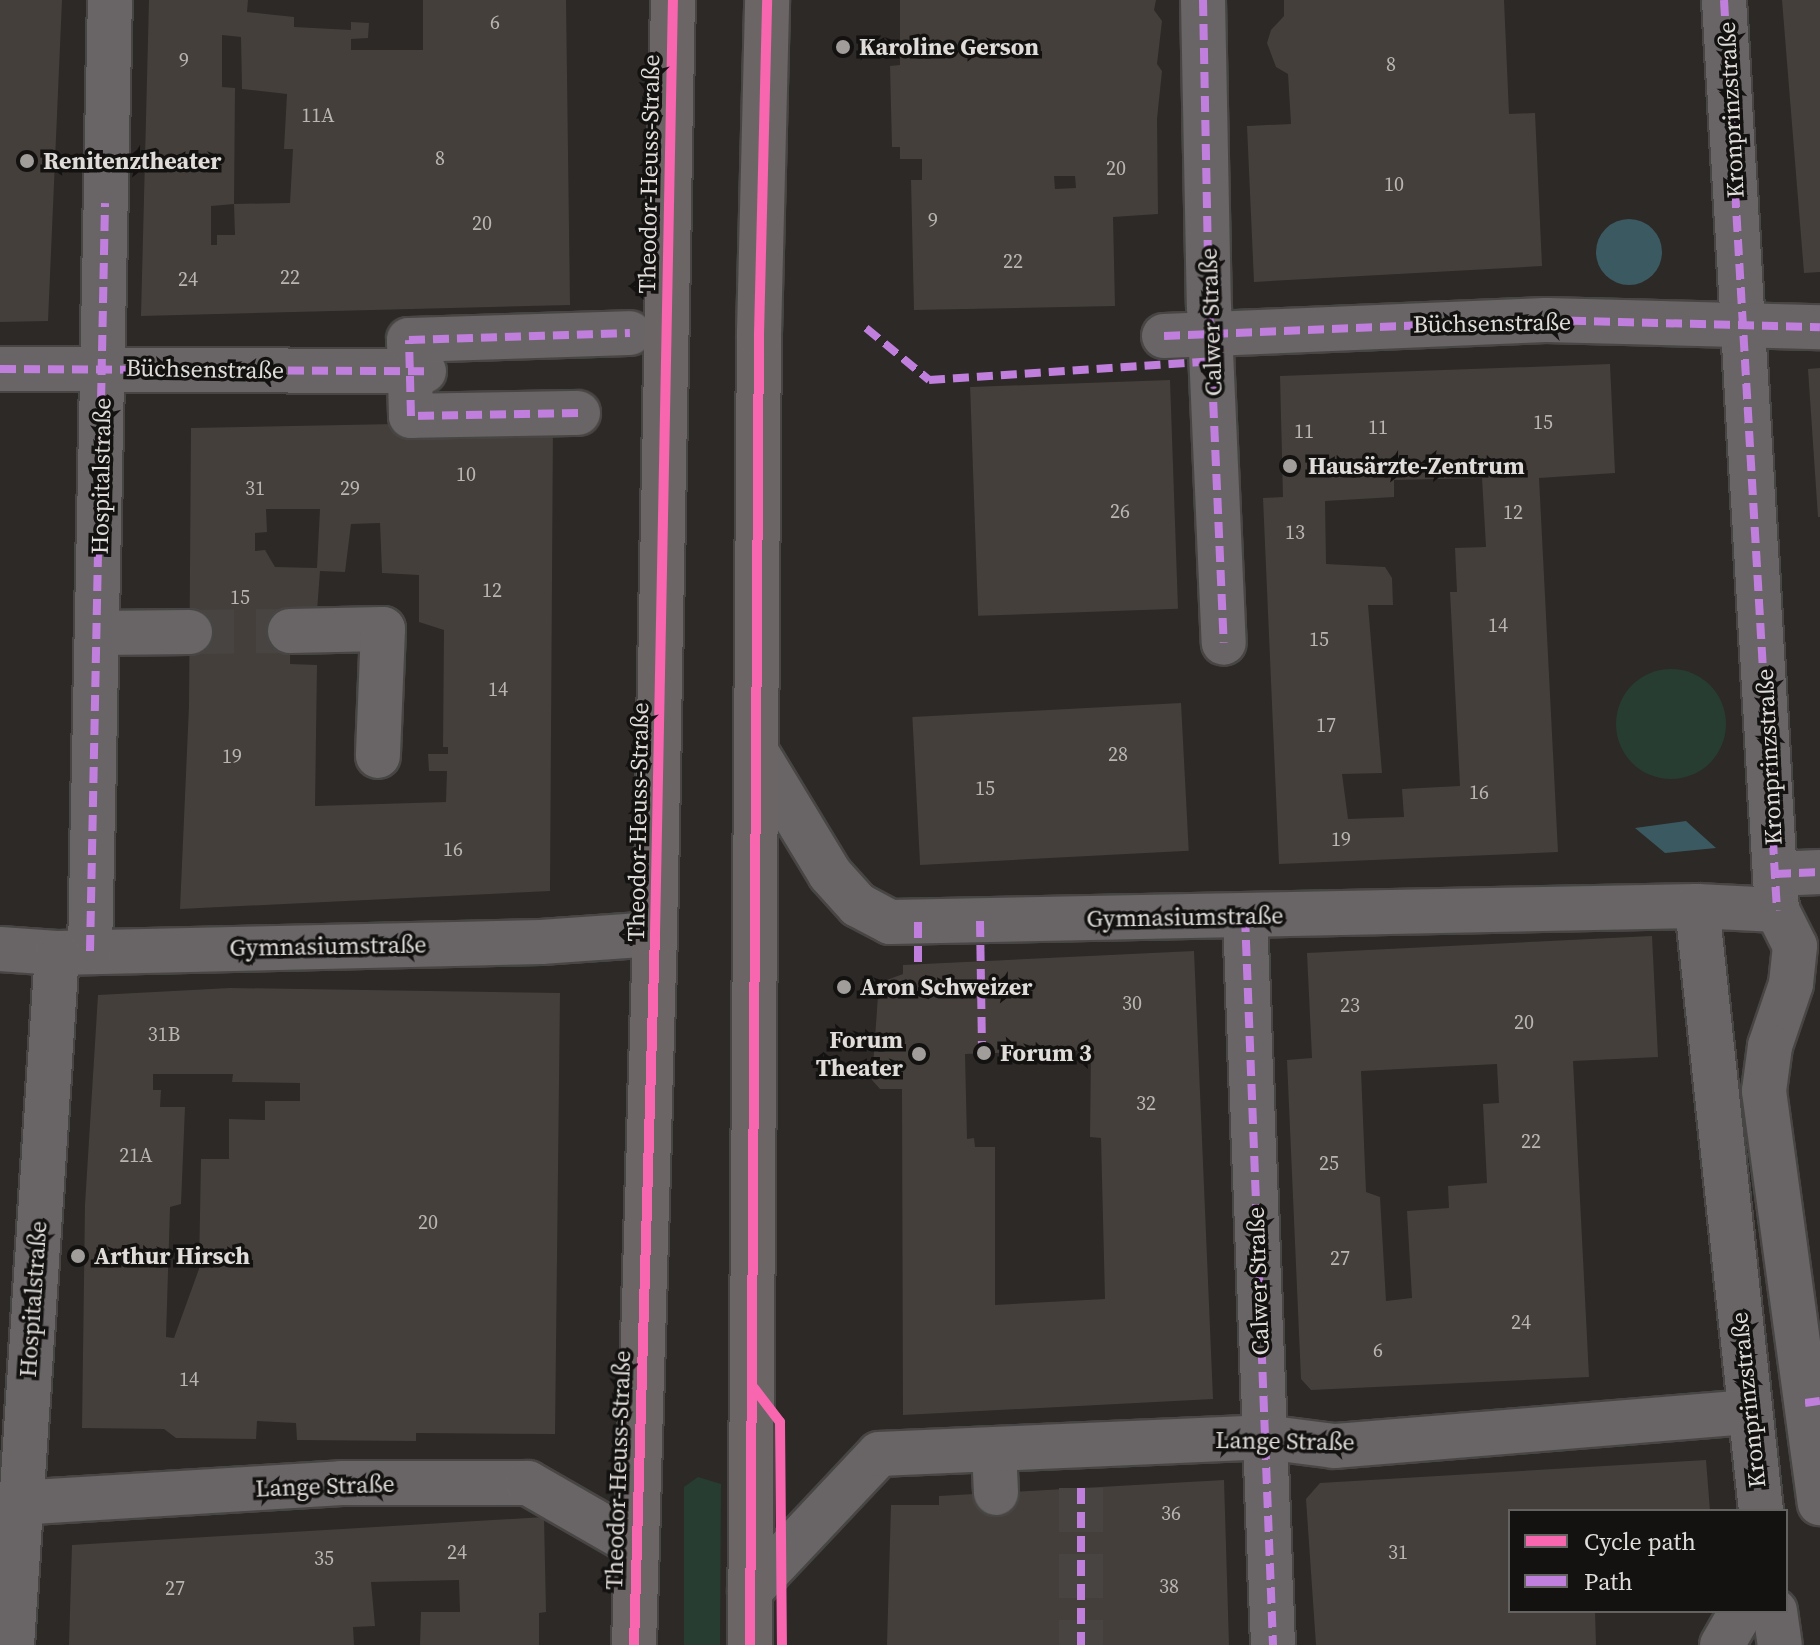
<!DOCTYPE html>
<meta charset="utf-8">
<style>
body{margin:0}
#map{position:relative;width:1820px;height:1645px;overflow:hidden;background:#2c2927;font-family:"Source Serif 4",serif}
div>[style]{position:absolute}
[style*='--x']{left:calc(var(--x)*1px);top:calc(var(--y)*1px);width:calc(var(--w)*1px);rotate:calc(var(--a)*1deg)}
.green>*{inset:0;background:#273d31}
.round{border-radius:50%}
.water>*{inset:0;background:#3b5960}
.building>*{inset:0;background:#443f3b;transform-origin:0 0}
.minor-tunnel>*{height:44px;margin-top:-22px;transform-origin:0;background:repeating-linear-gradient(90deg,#474442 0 44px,transparent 0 66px)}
.roads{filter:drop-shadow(2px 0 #484644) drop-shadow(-2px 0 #484644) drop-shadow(0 2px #484644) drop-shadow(0 -2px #484644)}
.minor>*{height:44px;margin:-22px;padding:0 22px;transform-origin:22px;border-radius:22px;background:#696566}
.major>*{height:44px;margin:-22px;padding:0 22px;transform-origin:22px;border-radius:22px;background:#6c6566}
.quiet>*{height:8px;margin-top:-4px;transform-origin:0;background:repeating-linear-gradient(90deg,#c07fdc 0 16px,transparent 0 24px)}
.cycleway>*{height:10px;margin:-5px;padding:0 5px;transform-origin:5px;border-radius:5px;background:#f766af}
.dots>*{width:22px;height:22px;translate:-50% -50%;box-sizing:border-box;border:4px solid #141211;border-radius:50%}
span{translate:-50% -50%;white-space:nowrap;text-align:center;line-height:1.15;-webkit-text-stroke:7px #141211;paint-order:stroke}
.number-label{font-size:20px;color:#b8b5b2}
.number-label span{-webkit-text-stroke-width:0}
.poi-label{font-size:24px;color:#dfdcd9;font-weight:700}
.left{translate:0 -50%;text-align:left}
.right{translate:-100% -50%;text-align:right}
.street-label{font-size:24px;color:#dfdcd9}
.legend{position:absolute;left:1508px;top:1509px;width:280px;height:104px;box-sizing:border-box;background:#141211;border:2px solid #656361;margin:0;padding:10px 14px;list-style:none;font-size:24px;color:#dfdcd9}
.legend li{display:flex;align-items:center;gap:16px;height:40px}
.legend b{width:40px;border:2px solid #656361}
</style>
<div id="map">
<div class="green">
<div class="round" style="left:1616px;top:669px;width:110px;height:110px"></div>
<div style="clip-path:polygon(698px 1477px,721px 1484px,720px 1645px,684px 1645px,684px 1487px)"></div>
</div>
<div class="water">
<div class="round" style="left:1596px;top:219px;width:66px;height:66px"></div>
<div style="clip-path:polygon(1686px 821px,1716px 848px,1665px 853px,1635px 828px)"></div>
</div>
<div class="building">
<div style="clip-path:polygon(0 0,62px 0,48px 321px,0 322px)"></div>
<div style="clip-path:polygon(evenodd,149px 0,248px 0,247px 12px,294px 17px,294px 27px,351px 30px,351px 22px,369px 23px,368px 38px,351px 39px,351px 50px,423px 50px,423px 0,566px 0,570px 305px,141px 316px,149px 0,222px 35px,241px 37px,242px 89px,287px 94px,284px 149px,293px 149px,290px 203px,234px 204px,235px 235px,217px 235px,217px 245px,211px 245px,211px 206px,234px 204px,235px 88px,222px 87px,222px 35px)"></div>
<div style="clip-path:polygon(evenodd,900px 0,1156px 0,1154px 10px,1162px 21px,1157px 64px,1162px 71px,1157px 119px,1158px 214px,1113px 217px,1115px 306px,914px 310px,911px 180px,922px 180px,922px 159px,900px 159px,900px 147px,892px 147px,890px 66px,900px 65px,900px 0,1054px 176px,1075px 176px,1076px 188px,1055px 189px,1054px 176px)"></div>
<div style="clip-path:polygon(1284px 0,1504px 0,1509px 114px,1535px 113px,1542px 266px,1254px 282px,1247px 126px,1291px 124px,1288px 74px,1276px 67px,1267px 43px,1271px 30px,1284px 16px)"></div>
<div style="clip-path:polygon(1782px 0,1820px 0,1820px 272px,1804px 273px)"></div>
<div style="clip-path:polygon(evenodd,1610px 364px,1615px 473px,1539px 478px,1558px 852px,1279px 864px,1263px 498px,1283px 497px,1280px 376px,1610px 364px,1482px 478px,1486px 547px,1455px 548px,1457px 592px,1450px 592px,1460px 786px,1402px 789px,1404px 817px,1348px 819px,1342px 774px,1382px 773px,1368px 605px,1393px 605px,1392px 578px,1385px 567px,1326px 564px,1325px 501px,1394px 497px,1394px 480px,1482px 478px)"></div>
<div style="clip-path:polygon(1820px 368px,1820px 517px,1818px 517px,1808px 369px)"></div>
<div style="left:1170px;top:380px;width:229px;height:200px;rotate:88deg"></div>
<div style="clip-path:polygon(evenodd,553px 421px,550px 891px,180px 909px,189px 706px,191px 428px,553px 421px,266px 509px,320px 509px,317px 568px,275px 567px,265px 550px,255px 551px,255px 533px,267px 532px,266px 509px,553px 421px,380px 523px,382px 573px,419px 575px,419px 622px,444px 630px,443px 747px,448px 747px,448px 754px,428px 754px,429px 771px,447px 771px,446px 802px,315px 806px,317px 665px,290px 664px,290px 627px,317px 611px,320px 571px,345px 572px,351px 524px,380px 523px)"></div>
<div style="left:1181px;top:703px;width:148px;height:269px;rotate:87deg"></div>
<div style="clip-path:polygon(evenodd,1652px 936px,1658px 1057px,1573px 1061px,1589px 1377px,1311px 1390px,1301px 1379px,1287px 1060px,1312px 1058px,1307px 953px,1652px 936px,1497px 1064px,1499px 1103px,1483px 1104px,1487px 1183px,1448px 1186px,1449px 1208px,1407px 1211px,1412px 1298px,1386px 1301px,1380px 1197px,1366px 1192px,1361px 1071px,1497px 1064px)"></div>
<div style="clip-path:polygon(evenodd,1194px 951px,1213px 1399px,903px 1415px,902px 1089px,880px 1089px,872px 1080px,878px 996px,884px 981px,903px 974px,903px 965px,1194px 951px,1091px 1050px,1090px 1137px,1101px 1138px,1105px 1299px,995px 1305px,995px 1147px,975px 1147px,974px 1138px,967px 1139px,965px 1054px,1091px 1050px)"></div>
<div style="clip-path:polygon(evenodd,230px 988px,560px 993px,555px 1434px,416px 1433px,416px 1441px,297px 1440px,296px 1423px,257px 1421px,256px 1439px,176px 1438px,164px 1429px,82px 1428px,85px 1205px,98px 995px,230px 988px,153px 1074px,233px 1074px,232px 1082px,300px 1083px,300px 1101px,265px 1101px,265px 1120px,229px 1119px,229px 1159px,201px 1159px,199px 1269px,174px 1338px,166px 1337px,170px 1207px,181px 1204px,185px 1107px,160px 1107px,161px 1090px,153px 1090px,153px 1074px)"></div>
<div style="clip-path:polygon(1706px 1460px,1710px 1511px,1510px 1511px,1510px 1611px,1595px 1611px,1596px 1645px,1316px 1645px,1306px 1499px,1320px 1483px)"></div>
<div style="clip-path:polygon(1224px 1480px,1229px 1645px,887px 1645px,891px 1505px,939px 1505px,939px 1496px)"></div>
<div style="clip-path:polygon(544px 1517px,546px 1612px,539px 1613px,539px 1645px,420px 1645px,421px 1612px,460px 1612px,459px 1580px,371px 1582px,375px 1626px,353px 1627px,354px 1645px,69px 1645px,72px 1545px)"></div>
</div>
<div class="minor-tunnel">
<div style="--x:190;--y:632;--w:100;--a:-0.6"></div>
<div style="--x:1081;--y:1488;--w:157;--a:90"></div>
</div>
<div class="roads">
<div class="minor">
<div style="--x:1203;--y:0;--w:306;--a:88.9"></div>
<div style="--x:1209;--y:306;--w:337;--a:87.5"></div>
<div style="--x:1724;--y:0;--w:912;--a:86.67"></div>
<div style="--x:1777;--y:910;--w:40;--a:63.4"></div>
<div style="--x:1795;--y:946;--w:38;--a:96"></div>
<div style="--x:1791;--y:984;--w:65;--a:108.7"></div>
<div style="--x:1770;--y:1046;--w:45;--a:97.6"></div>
<div style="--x:1764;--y:1091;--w:416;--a:82.3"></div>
<div style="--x:1164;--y:336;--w:382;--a:-2.4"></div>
<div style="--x:1546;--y:320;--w:274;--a:1.5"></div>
<div style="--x:0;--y:369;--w:424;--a:0.3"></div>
<div style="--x:578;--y:413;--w:167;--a:179"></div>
<div style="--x:411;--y:416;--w:76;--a:-91.5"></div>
<div style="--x:409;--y:340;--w:221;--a:-1.8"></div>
<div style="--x:290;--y:631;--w:93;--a:-1.2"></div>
<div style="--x:383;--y:629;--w:127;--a:92.3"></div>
<div style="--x:98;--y:633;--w:92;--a:-0.6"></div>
<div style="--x:758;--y:755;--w:139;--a:58.8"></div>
<div style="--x:830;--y:874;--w:42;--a:47.9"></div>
<div style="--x:858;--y:905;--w:36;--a:28"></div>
<div style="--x:890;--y:922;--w:807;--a:-1.14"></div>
<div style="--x:1697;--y:906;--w:80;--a:2.9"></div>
<div style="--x:1775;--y:874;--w:45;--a:-2.5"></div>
<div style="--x:1697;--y:906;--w:608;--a:83.96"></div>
<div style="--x:1245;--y:916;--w:730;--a:87.8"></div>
<div style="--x:0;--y:949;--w:57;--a:4"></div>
<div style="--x:57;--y:953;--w:484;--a:-1.3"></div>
<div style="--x:541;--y:942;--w:114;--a:-4"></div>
<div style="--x:90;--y:951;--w:951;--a:-88.8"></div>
<div style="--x:994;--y:1450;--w:43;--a:87.3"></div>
<div style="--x:0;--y:1504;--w:342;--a:-3.5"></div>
<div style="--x:341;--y:1483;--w:187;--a:0"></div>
<div style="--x:528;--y:1483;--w:122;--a:29.9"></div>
<div style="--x:750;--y:1591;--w:188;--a:-46.7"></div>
<div style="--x:879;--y:1454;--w:385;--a:-2.5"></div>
<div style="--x:1264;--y:1437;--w:71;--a:7.3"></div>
<div style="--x:1334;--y:1446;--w:416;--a:-4.7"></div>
<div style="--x:1775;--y:1611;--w:34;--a:82"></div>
<div style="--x:12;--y:1645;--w:693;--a:-86.28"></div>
<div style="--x:1722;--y:1645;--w:39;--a:-60"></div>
</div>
<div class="major">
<div style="--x:634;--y:1645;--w:711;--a:-88.31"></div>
<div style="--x:655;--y:934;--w:934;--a:-88.9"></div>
<div style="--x:750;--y:1645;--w:1311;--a:-89.61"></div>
<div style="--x:759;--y:334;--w:334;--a:-88.6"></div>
</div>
</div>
<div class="quiet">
<div style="--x:1203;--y:0;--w:306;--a:88.9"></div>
<div style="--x:1209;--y:306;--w:337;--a:87.5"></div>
<div style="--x:1724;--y:0;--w:912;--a:86.67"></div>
<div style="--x:866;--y:328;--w:82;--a:39.5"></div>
<div style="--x:929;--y:380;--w:284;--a:-3.8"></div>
<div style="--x:1164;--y:336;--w:382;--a:-2.4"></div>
<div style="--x:1546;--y:320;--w:274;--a:1.5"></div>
<div style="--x:0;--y:369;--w:424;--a:0.3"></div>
<div style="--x:578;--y:413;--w:167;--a:179"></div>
<div style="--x:411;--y:416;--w:76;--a:-91.5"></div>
<div style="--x:409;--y:340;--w:221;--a:-1.8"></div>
<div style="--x:1775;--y:874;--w:45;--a:-2.5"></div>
<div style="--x:1245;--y:916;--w:730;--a:87.8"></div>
<div style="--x:980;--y:921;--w:127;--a:89.1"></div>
<div style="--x:918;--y:922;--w:43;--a:90"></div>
<div style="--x:90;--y:951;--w:748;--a:-88.85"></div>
<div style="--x:1805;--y:1403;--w:15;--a:-8"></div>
<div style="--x:1081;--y:1488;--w:157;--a:90"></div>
</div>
<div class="cycleway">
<div style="--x:754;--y:1388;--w:43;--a:52.6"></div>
<div style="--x:780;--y:1422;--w:223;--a:89.5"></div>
<div style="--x:634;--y:1645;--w:711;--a:-88.31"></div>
<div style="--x:655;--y:934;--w:934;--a:-88.9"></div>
<div style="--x:750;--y:1645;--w:1311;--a:-89.61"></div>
<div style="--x:759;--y:334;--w:334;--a:-88.6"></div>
</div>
<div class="dots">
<div style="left:843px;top:47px;background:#a09d9b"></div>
<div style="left:27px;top:161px;background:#a09d9b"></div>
<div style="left:1290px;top:466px;background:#a09d9b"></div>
<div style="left:844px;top:987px;background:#a09d9b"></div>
<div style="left:984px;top:1053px;background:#a09d9b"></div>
<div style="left:919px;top:1054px;background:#a09d9b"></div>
<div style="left:78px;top:1256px;background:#a09d9b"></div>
</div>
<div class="number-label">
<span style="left:495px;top:22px">6</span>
<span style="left:184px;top:60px">9</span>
<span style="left:1391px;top:64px">8</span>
<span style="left:318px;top:115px">11A</span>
<span style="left:440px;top:158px">8</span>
<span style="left:1116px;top:168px">20</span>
<span style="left:1394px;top:184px">10</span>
<span style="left:933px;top:220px">9</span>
<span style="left:482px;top:223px">20</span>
<span style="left:1013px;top:261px">22</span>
<span style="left:290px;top:277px">22</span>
<span style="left:188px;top:279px">24</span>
<span style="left:1543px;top:422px">15</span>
<span style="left:1378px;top:427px">11</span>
<span style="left:1304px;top:431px">11</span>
<span style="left:466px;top:474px">10</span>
<span style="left:255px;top:488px">31</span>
<span style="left:350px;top:488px">29</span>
<span style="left:1120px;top:511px">26</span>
<span style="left:1513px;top:512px">12</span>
<span style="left:1295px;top:532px">13</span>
<span style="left:492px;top:590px">12</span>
<span style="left:240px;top:597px">15</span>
<span style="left:1498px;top:625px">14</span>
<span style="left:1319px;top:639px">15</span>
<span style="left:498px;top:689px">14</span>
<span style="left:1326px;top:725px">17</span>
<span style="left:1118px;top:754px">28</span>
<span style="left:232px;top:756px">19</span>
<span style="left:985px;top:788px">15</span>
<span style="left:1479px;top:792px">16</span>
<span style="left:1341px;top:839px">19</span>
<span style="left:453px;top:849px">16</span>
<span style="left:1132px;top:1003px">30</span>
<span style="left:1350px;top:1005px">23</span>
<span style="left:1524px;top:1022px">20</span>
<span style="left:164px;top:1034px">31B</span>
<span style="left:1146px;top:1103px">32</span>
<span style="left:1531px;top:1141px">22</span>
<span style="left:136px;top:1155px">21A</span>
<span style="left:1329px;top:1163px">25</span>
<span style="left:428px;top:1222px">20</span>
<span style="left:1340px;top:1258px">27</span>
<span style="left:1521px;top:1322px">24</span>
<span style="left:1378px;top:1350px">6</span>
<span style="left:189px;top:1379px">14</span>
<span style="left:1171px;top:1513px">36</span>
<span style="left:457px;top:1552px">24</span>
<span style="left:1398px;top:1552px">31</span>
<span style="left:324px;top:1558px">35</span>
<span style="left:1169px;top:1586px">38</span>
<span style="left:175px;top:1588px">27</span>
</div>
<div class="poi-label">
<span class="left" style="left:859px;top:47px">Karoline Gerson</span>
<span class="left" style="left:43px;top:161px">Renitenztheater</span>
<span class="left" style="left:1308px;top:466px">Hausärzte-Zentrum</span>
<span class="left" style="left:860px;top:987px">Aron Schweizer</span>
<span class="right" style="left:903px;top:1054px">Forum<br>Theater</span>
<span class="left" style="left:1000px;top:1053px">Forum 3</span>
<span class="left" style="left:94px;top:1256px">Arthur Hirsch</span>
</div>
<div class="street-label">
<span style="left:1731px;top:110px;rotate:-93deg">Kronprinzstraße</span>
<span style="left:649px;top:174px;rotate:-89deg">Theodor-Heuss-Straße</span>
<span style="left:1211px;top:322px;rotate:-92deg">Calwer Straße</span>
<span style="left:1492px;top:323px;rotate:-1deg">Büchsenstraße</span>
<span style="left:205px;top:369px;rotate:1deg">Büchsenstraße</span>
<span style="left:101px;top:476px;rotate:-89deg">Hospitalstraße</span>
<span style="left:1769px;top:757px;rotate:-93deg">Kronprinzstraße</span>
<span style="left:638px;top:822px;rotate:-89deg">Theodor-Heuss-Straße</span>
<span style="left:1185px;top:917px;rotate:-1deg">Gymnasiumstraße</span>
<span style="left:328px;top:946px;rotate:-1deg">Gymnasiumstraße</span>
<span style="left:1258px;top:1281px;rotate:-92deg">Calwer Straße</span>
<span style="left:33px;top:1299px;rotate:-86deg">Hospitalstraße</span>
<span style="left:1748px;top:1400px;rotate:-96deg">Kronprinzstraße</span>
<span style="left:1285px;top:1441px;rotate:1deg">Lange Straße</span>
<span style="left:618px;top:1470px;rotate:-88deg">Theodor-Heuss-Straße</span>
<span style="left:325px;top:1486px;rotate:-2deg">Lange Straße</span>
</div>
<ul class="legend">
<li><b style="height:10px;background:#f766af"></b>Cycle path</li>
<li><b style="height:10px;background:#c07fdc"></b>Path</li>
</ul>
</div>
